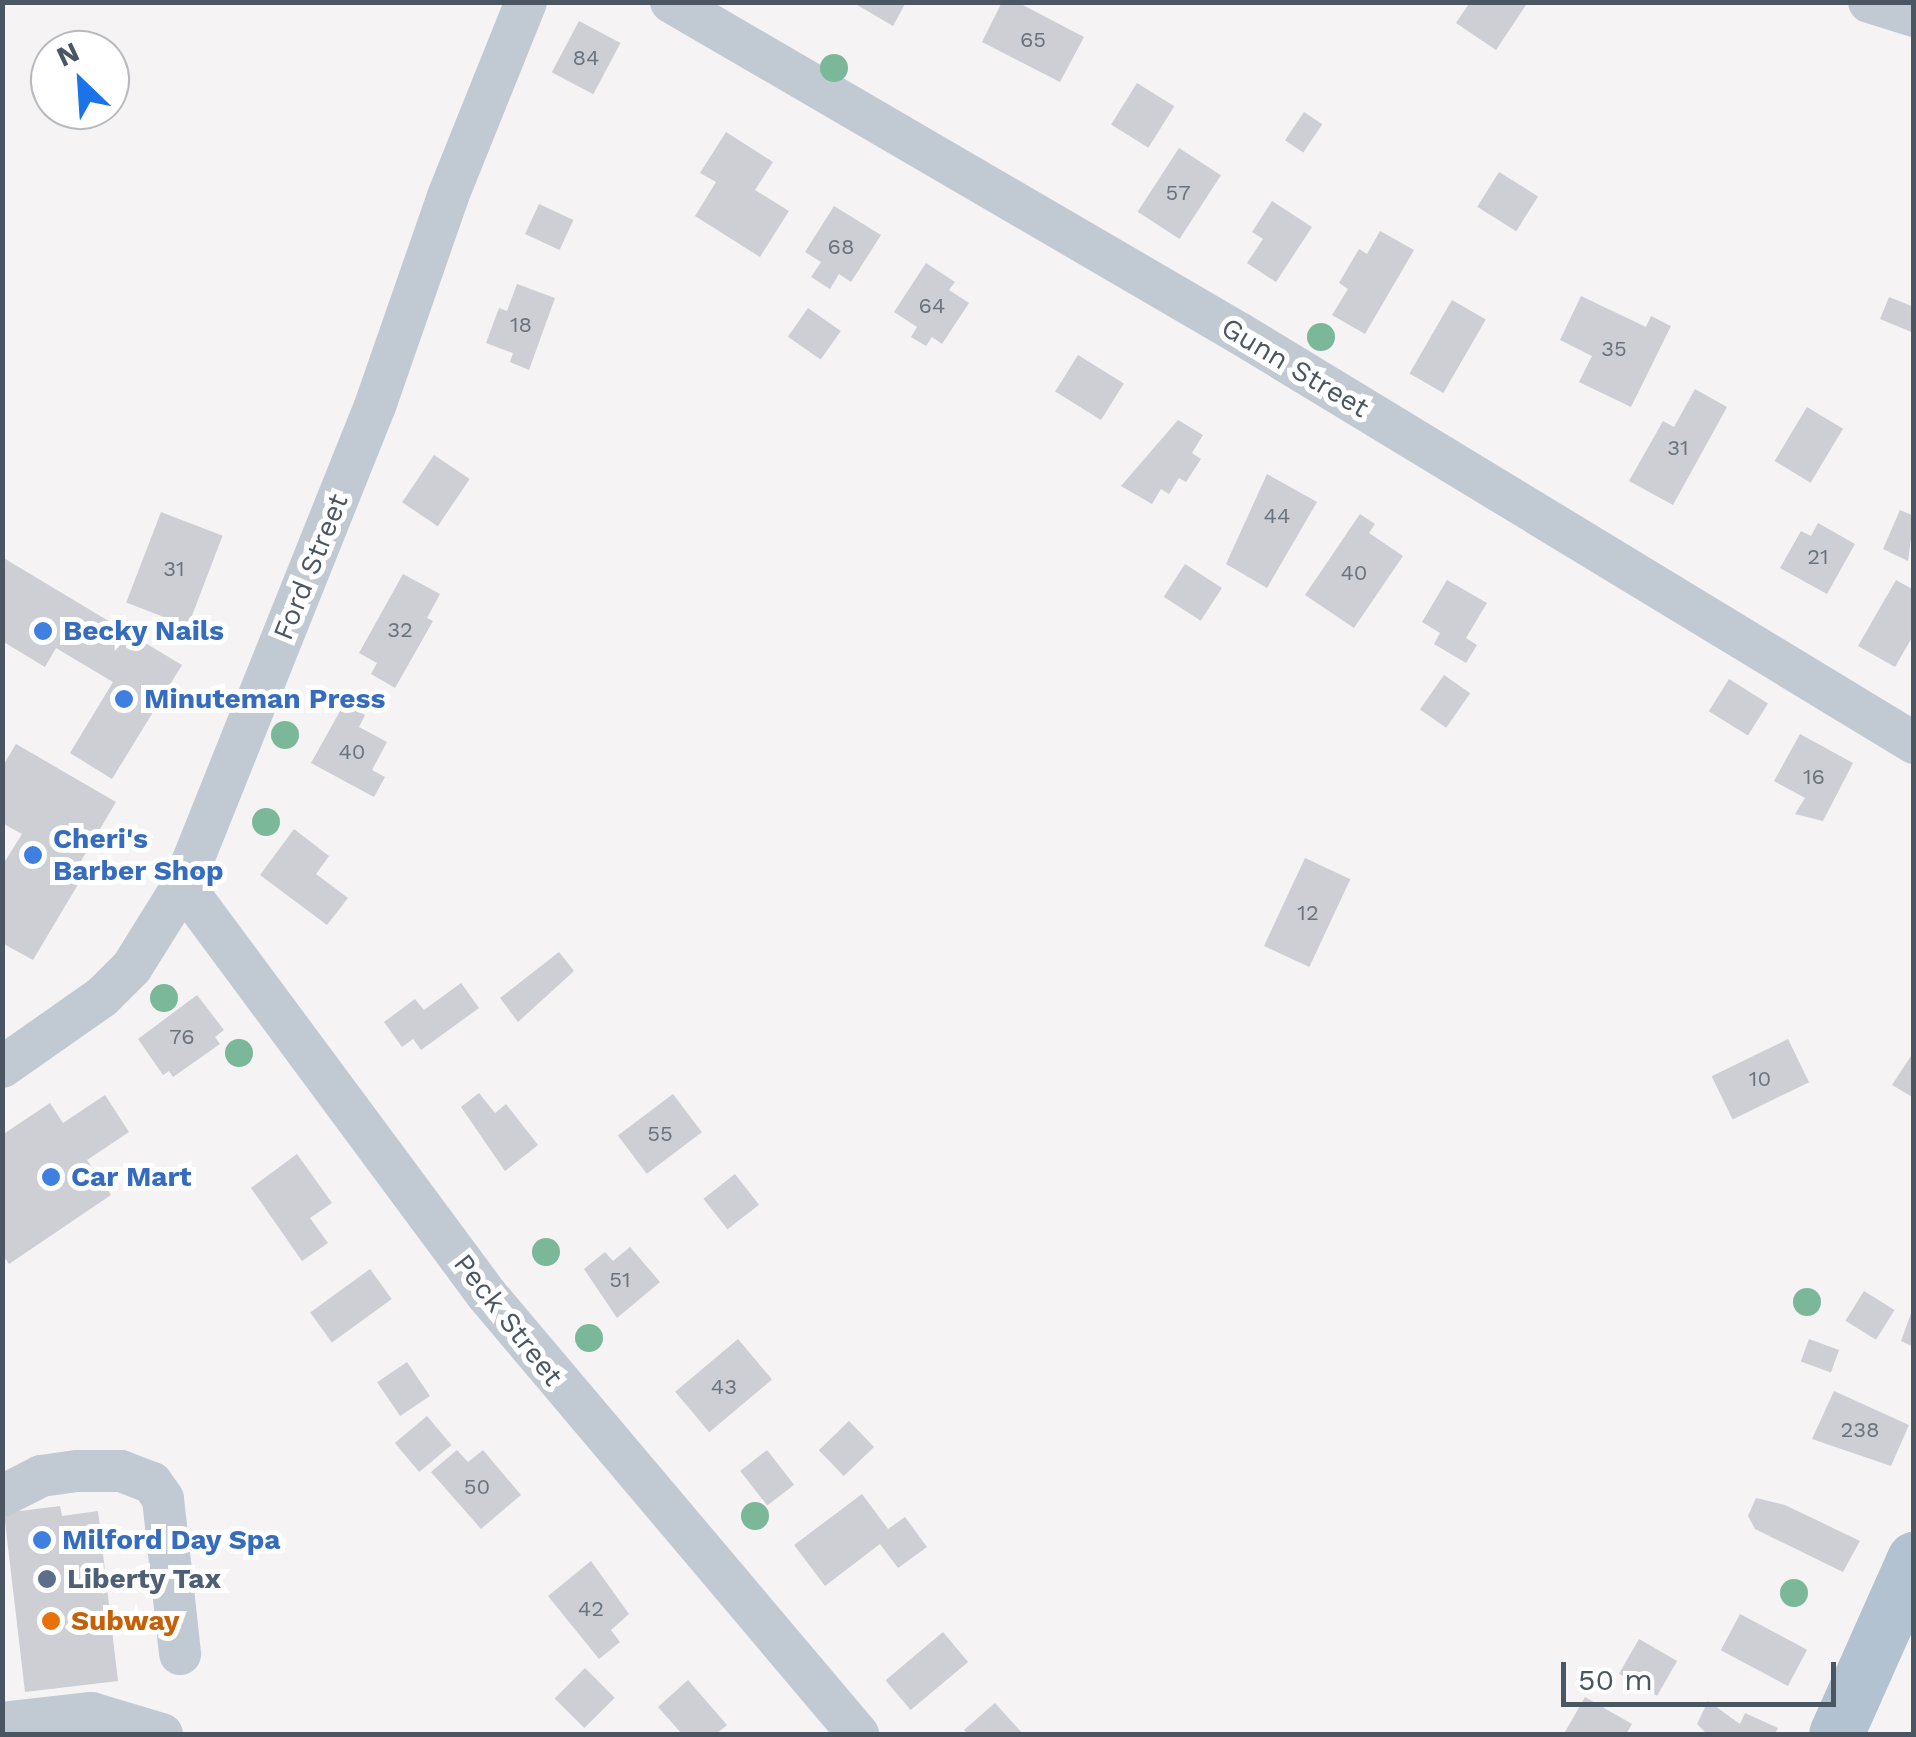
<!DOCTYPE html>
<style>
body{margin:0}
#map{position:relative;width:1916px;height:1737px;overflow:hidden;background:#f5f3f3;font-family:"Work Sans",sans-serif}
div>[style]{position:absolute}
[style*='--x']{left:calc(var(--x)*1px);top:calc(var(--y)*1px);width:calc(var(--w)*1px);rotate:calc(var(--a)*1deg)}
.building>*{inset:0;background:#cdcfd5;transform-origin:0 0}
.minor>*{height:42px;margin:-21px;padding:0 21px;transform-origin:21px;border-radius:21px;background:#c1cad2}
.major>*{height:55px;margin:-27.5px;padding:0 27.5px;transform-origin:27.5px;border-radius:27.5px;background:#b3c2d1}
.trees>*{width:28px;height:28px;margin:-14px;border-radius:50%;background:#7bb799}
.dots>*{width:28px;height:28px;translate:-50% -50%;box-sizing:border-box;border:5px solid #fff;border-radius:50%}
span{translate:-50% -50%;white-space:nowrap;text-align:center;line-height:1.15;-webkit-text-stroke:10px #fff;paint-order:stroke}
.number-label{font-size:22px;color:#6b747e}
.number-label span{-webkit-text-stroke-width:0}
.street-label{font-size:28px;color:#4a5661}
.shop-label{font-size:28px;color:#366cbe;font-weight:700}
.left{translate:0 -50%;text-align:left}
.service-label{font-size:28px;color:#4e5e75;font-weight:700}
.food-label{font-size:28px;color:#c56008;font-weight:700}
.frame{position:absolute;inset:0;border:5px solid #4a5661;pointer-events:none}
.north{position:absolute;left:30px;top:30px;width:100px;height:100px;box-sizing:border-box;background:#fff;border:2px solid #b7bbc0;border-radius:50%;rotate:335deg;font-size:28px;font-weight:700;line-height:40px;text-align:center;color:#4a5661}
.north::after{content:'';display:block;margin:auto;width:35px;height:45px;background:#1a73e8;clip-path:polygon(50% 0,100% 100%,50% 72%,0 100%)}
.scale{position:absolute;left:1561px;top:1662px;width:275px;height:45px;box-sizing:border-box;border:5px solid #4a5661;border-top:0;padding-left:12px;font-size:30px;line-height:35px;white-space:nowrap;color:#4a5661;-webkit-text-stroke:8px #fff;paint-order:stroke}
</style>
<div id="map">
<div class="building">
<div style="clip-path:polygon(852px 2px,906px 2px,893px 26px)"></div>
<div style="clip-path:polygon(1002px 2px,1017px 2px,1084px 37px,1060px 82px,982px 42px)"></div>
<div style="clip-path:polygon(1470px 2px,1523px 2px,1526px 5px,1496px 50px,1456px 23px)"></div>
<div style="left:579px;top:21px;width:47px;height:58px;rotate:28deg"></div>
<div style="left:1137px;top:83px;width:44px;height:49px;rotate:32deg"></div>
<div style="left:1304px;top:112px;width:22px;height:34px;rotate:34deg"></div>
<div style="clip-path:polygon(726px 132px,773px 162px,755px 190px,789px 211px,760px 257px,695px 216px,716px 182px,700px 173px)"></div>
<div style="left:1179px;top:148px;width:50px;height:76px;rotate:33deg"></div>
<div style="left:1499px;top:172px;width:46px;height:41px;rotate:32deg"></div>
<div style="clip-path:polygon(1272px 201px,1312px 227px,1276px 282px,1247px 263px,1263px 239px,1252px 232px)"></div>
<div style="left:539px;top:204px;width:38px;height:33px;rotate:25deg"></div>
<div style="clip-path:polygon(834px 206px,881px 235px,851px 282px,839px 274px,830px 289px,811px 277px,821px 262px,805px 252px)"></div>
<div style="clip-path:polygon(1380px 231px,1414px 250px,1365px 334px,1332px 315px,1348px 289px,1339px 283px,1359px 249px,1367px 254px)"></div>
<div style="clip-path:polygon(926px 263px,955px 282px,949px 290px,969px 303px,942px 344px,932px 337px,926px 346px,911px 337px,917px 327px,894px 312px)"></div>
<div style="clip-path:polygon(517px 284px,555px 298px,529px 370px,510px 362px,513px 353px,486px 343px,499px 308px,507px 311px)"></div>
<div style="clip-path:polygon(1581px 296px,1646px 327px,1651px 316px,1671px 326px,1631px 407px,1579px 382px,1592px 356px,1560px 340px)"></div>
<div style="clip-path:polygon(1889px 297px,1914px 307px,1914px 333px,1880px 319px)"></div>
<div style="left:1452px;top:300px;width:39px;height:85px;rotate:30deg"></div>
<div style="left:808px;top:308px;width:40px;height:35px;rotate:35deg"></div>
<div style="left:1078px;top:355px;width:54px;height:43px;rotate:32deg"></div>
<div style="clip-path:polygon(1695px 389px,1727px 407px,1673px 505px,1629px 481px,1663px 421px,1674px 427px)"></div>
<div style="left:1807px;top:407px;width:42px;height:63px;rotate:31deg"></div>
<div style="clip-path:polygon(1178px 420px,1203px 435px,1192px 453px,1201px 459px,1186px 482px,1179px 478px,1169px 494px,1161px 489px,1152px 504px,1121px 486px)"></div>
<div style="left:434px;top:455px;width:43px;height:57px;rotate:34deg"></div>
<div style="clip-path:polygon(1267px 474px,1317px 502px,1267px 588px,1226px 564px)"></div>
<div style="clip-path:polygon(1900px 510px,1914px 516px,1908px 561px,1883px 549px)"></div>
<div style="left:161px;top:512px;width:66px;height:97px;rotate:21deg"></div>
<div style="clip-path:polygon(1360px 514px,1375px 524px,1369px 533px,1403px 556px,1354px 628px,1305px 595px)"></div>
<div style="clip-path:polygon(1818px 523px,1855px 544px,1827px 594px,1780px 568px,1801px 531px,1811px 536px)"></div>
<div style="clip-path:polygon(2px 557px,182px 665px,112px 779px,70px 753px,113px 682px,56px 648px,45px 667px,2px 641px)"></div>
<div style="left:1185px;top:564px;width:44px;height:39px;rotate:33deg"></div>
<div style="clip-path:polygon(403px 574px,440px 594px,427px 618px,433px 621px,395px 688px,371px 674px,377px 663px,359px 653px)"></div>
<div style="clip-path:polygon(1447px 580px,1487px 603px,1466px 638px,1477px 645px,1466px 663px,1434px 644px,1440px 633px,1422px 622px)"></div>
<div style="clip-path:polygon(1896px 580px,1914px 590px,1914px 634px,1895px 667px,1858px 646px)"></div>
<div style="left:1444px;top:675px;width:32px;height:42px;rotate:35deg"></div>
<div style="left:1729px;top:679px;width:46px;height:38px;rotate:32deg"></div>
<div style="clip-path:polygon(344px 704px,365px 715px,359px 727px,387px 742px,372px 770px,385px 777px,374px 797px,311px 763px)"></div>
<div style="clip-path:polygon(1800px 734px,1853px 763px,1823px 821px,1795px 814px,1805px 798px,1774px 781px)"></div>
<div style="clip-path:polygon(16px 744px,116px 802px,81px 861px,89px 866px,33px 960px,2px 943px,2px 866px,22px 834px,2px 823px,2px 767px)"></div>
<div style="clip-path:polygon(294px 829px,329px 856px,316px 874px,348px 898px,327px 925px,260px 875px)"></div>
<div style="left:1305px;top:858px;width:50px;height:97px;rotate:25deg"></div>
<div style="clip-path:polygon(559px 952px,574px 971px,518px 1022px,500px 998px)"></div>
<div style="clip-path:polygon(461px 983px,479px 1008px,421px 1050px,413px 1039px,402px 1047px,384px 1022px,415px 999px,424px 1010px)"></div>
<div style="clip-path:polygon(197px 995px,224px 1030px,215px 1037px,220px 1044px,173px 1077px,169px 1071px,163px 1075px,138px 1039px)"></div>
<div style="left:1788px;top:1039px;width:48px;height:85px;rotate:64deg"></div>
<div style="clip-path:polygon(1911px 1056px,1914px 1058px,1914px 1098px,1892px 1085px)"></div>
<div style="clip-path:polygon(479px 1093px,495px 1113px,506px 1104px,538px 1145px,505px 1171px,461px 1107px)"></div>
<div style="left:673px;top:1094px;width:48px;height:69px;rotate:53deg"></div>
<div style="clip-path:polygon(105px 1095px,129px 1132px,87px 1160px,111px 1195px,9px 1264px,2px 1254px,2px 1135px,50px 1103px,63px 1123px)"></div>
<div style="clip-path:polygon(297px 1154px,332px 1203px,310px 1218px,328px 1243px,302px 1261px,251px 1188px)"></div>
<div style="left:735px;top:1174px;width:39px;height:40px;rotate:52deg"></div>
<div style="clip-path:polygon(630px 1247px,660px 1282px,617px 1318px,584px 1269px,605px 1252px,613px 1261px)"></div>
<div style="left:370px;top:1269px;width:37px;height:74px;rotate:54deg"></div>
<div style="left:1864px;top:1291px;width:36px;height:35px;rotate:32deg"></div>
<div style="clip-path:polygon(1914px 1305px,1914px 1347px,1901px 1341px)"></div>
<div style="left:738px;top:1339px;width:53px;height:82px;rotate:50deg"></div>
<div style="left:1809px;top:1339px;width:32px;height:24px;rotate:20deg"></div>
<div style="left:407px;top:1362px;width:41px;height:36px;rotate:56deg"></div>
<div style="clip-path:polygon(1834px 1391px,1909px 1425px,1891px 1466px,1812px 1439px)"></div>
<div style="left:427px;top:1416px;width:38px;height:42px;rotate:50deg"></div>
<div style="left:849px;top:1421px;width:36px;height:42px;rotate:46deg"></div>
<div style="clip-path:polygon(457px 1450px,468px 1462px,483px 1450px,521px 1495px,481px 1529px,431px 1472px)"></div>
<div style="left:767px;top:1450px;width:44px;height:34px;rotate:52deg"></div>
<div style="clip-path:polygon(862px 1494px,888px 1529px,905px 1517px,927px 1547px,898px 1568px,880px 1544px,825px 1586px,794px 1545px)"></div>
<div style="clip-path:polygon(1756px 1498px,1785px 1505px,1860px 1541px,1843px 1572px,1755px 1529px,1748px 1516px)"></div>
<div style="clip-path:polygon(60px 1506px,62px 1516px,98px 1511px,118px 1681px,25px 1692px,4px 1513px)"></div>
<div style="clip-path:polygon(591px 1561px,629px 1614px,611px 1630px,620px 1642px,599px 1659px,548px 1596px)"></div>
<div style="left:1740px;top:1614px;width:76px;height:41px;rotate:28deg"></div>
<div style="left:943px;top:1632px;width:39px;height:75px;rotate:50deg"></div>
<div style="left:1639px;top:1639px;width:44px;height:40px;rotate:30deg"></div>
<div style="left:585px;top:1668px;width:42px;height:43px;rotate:45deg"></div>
<div style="clip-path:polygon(688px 1680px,727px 1725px,716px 1734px,682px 1734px,658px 1707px)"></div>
<div style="clip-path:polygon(1585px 1697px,1632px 1724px,1626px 1734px,1565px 1732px)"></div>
<div style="clip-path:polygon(1708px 1701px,1740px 1724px,1745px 1713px,1778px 1728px,1775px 1734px,1707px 1734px,1697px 1724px)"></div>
<div style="clip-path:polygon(995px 1703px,1023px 1734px,968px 1734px,964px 1730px)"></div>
</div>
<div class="minor">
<div style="--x:671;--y:2;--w:657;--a:30.23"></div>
<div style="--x:1239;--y:333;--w:790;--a:31.27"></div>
<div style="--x:1869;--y:2;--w:47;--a:17.3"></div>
<div style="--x:183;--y:885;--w:510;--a:53.44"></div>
<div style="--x:487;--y:1295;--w:575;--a:49.8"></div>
<div style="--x:2;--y:1067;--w:122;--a:-35"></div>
<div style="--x:102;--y:997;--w:42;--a:-45"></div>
<div style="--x:132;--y:967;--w:97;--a:-58.1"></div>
<div style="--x:183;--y:885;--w:516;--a:-68.16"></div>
<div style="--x:375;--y:406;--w:222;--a:-70.8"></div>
<div style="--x:448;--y:196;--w:209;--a:-68.1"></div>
<div style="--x:2;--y:1496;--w:44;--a:-27.1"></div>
<div style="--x:41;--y:1476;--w:36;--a:-8"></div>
<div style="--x:77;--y:1471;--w:44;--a:0"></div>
<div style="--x:121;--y:1471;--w:33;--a:21"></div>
<div style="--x:152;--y:1483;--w:19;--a:55"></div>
<div style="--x:163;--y:1499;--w:156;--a:83.7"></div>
<div style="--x:2;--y:1723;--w:90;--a:-6.4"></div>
<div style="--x:91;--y:1713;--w:74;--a:16.5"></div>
</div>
<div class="major">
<div style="--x:1836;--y:1734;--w:192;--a:-66"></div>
</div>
<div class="trees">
<div style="left:834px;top:68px"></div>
<div style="left:1321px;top:337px"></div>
<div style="left:285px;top:735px"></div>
<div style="left:266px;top:822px"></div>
<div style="left:164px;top:998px"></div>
<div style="left:239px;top:1053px"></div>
<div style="left:546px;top:1252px"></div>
<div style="left:1807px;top:1302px"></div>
<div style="left:589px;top:1338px"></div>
<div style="left:755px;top:1516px"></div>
<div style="left:1794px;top:1593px"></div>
</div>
<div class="dots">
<div style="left:43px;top:631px;background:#3f7fe0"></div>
<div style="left:124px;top:699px;background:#3f7fe0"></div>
<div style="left:33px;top:855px;background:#3f7fe0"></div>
<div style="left:51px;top:1177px;background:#3f7fe0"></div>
<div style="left:42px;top:1540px;background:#3f7fe0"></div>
<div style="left:47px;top:1579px;background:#5c6f8a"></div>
<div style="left:51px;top:1621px;background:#e8710a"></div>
</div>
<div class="number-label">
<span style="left:1033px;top:40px">65</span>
<span style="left:586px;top:58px">84</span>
<span style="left:1178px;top:193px">57</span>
<span style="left:841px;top:247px">68</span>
<span style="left:932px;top:306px">64</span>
<span style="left:521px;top:325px">18</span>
<span style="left:1614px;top:349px">35</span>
<span style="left:1678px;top:448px">31</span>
<span style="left:1277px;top:516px">44</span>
<span style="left:1818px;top:557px">21</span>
<span style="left:174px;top:569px">31</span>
<span style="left:1354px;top:573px">40</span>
<span style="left:400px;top:630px">32</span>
<span style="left:352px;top:752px">40</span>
<span style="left:1814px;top:777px">16</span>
<span style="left:1308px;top:913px">12</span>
<span style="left:182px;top:1037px">76</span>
<span style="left:1760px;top:1079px">10</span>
<span style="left:660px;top:1134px">55</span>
<span style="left:620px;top:1280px">51</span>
<span style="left:724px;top:1387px">43</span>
<span style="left:1860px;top:1430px">238</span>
<span style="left:477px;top:1487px">50</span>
<span style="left:591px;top:1609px">42</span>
</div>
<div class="street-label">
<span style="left:1295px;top:368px;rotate:31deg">Gunn Street</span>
<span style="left:311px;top:567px;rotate:-68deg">Ford Street</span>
<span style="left:508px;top:1320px;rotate:52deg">Peck Street</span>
</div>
<div class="shop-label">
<span class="left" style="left:63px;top:631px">Becky Nails</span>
<span class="left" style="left:144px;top:699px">Minuteman Press</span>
<span class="left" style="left:53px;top:855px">Cheri's<br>Barber Shop</span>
<span class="left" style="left:71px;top:1177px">Car Mart</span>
<span class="left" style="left:62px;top:1540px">Milford Day Spa</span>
</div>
<div class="service-label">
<span class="left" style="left:67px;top:1579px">Liberty Tax</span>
</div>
<div class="food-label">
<span class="left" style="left:71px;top:1621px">Subway</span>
</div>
<div class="frame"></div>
<div class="north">N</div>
<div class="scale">50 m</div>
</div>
